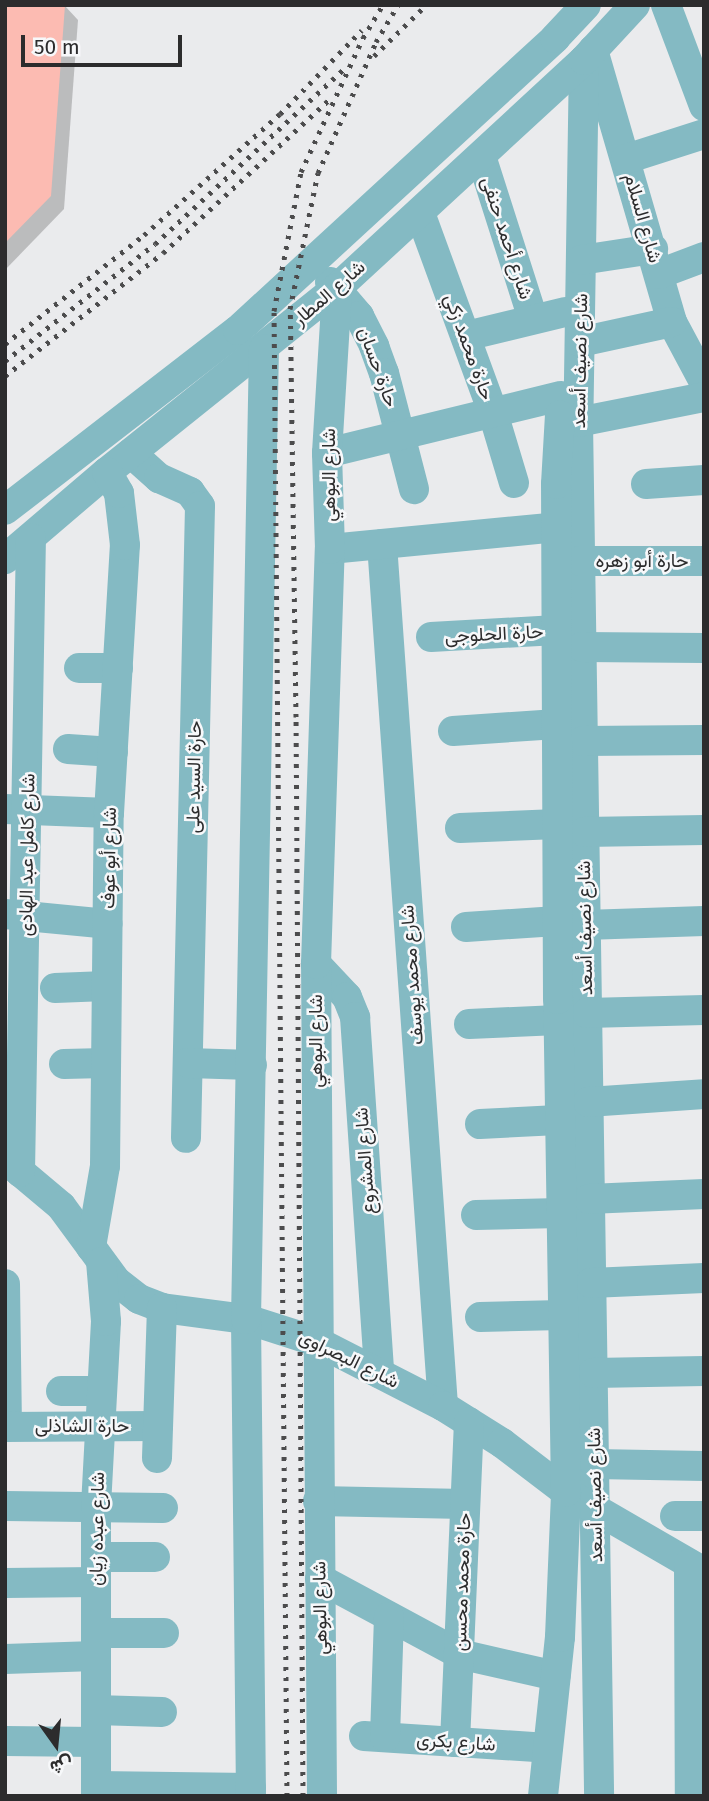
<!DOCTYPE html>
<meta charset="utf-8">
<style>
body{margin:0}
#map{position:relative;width:709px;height:1801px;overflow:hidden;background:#eaebed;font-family:"Fira Sans",Vazirmatn,sans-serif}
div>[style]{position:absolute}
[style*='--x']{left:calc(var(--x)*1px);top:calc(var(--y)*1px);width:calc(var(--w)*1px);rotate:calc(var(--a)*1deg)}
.shadow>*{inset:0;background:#0003}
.building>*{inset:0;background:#fcbbb2}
.minor>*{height:30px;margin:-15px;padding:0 15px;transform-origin:15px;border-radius:15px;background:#84bac3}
.rail>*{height:5px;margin-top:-2.5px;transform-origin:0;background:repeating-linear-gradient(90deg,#4c4c4d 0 3.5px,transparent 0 10.5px)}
span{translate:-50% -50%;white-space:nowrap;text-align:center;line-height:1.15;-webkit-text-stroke:5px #f7f8fa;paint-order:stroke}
.street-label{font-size:19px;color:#2c2c2d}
.frame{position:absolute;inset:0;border:7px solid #2c2c2d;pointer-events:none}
.north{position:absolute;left:21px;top:1710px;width:70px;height:70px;-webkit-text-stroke:5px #f7f8fa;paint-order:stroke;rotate:165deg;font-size:19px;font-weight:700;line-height:28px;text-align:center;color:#2c2c2d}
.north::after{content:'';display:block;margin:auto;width:24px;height:32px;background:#2c2c2d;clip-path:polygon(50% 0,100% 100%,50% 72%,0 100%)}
.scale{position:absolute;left:21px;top:35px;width:161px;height:32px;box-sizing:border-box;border:4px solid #2c2c2d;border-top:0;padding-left:9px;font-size:21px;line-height:24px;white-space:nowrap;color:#2c2c2d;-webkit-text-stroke:5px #f7f8fa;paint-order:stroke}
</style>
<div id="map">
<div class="shadow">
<div style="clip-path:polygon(5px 5px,65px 6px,78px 20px,64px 209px,5px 270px)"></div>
</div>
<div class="building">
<div style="clip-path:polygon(5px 5px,65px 5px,51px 196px,5px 243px)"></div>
</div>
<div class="minor">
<div style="--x:666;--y:5;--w:108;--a:69.4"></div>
<div style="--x:593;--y:50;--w:283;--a:73.8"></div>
<div style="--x:672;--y:322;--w:68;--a:61.9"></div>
<div style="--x:584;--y:60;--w:362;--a:90.9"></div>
<div style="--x:578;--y:422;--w:1374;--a:89.12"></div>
<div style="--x:481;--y:156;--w:171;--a:72.3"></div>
<div style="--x:626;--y:159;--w:82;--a:-17.8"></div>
<div style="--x:420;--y:213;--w:213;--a:69.9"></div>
<div style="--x:493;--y:413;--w:73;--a:73.3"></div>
<div style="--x:581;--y:260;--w:73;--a:-8.7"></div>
<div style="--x:659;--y:274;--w:48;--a:-20.7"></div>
<div style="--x:330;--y:282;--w:45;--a:49.5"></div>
<div style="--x:359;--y:316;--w:34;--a:63"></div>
<div style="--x:374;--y:346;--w:29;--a:70"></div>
<div style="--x:384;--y:373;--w:120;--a:75.5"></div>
<div style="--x:466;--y:336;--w:102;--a:-13.6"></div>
<div style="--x:580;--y:342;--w:94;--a:-12.3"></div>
<div style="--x:578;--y:422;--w:128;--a:-11.2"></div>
<div style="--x:131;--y:453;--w:38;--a:42"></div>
<div style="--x:159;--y:478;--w:34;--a:24"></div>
<div style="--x:190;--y:492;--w:17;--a:54"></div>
<div style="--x:200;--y:506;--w:632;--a:91.27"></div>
<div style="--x:327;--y:453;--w:241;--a:-13.7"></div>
<div style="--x:646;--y:484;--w:58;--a:-3.9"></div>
<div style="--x:5;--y:510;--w:294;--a:-37.7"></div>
<div style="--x:238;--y:330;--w:431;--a:-42.6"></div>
<div style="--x:555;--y:38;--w:45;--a:-46.8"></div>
<div style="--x:382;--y:544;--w:864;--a:85.95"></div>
<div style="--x:330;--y:549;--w:228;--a:-5.5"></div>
<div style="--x:5;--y:559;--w:134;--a:-40.5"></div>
<div style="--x:107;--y:472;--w:295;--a:-38.7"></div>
<div style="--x:337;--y:288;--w:336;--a:-42.7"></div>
<div style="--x:584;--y:60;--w:75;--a:-47.2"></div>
<div style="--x:580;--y:561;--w:124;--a:0"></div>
<div style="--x:431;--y:637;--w:126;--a:-3.2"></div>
<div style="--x:582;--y:647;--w:122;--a:0.5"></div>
<div style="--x:79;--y:668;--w:39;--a:0"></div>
<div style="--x:453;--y:731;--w:104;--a:-3.9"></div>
<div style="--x:583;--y:741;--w:121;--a:-0.5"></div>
<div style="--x:68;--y:749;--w:45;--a:3.8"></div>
<div style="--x:5;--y:809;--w:104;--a:2.2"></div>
<div style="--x:460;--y:828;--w:97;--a:-2.4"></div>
<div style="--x:584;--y:832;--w:120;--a:-1"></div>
<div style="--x:5;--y:914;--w:103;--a:5.5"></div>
<div style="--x:585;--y:925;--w:119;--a:-1.9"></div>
<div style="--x:466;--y:927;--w:91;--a:-3.8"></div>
<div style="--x:316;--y:964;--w:45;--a:46.8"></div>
<div style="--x:347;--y:997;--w:22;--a:68"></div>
<div style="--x:355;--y:1017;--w:357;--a:86.1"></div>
<div style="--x:55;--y:988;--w:51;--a:-2.2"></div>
<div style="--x:587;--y:1013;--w:117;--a:-1.5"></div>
<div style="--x:469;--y:1024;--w:89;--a:-2.6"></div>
<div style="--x:188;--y:1063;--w:64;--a:1.8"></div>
<div style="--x:64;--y:1064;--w:41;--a:-1.4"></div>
<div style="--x:588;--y:1102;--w:116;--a:-3.9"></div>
<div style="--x:480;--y:1124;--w:78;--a:-2.9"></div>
<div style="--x:5;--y:1159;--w:73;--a:40"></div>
<div style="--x:61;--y:1206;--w:93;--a:53.7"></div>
<div style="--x:116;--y:1281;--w:29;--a:38"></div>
<div style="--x:139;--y:1299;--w:25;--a:21"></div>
<div style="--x:162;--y:1308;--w:85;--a:7.5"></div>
<div style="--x:246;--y:1319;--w:76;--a:17.7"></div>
<div style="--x:318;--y:1342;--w:140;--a:27.1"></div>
<div style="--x:443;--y:1406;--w:70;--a:32.1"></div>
<div style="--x:502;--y:1443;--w:81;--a:37.4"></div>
<div style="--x:566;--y:1492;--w:160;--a:30.1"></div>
<div style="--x:20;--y:1172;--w:634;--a:-89.01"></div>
<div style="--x:589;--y:1199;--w:115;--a:-2.5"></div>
<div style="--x:476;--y:1215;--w:84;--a:-1.4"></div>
<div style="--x:91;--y:1247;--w:82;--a:-80.2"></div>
<div style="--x:105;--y:1166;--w:353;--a:-89.4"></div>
<div style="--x:109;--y:813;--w:268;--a:-86.6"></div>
<div style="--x:125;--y:545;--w:52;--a:-96.6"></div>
<div style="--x:119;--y:493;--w:24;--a:-120"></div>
<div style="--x:591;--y:1283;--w:113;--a:-2.5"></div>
<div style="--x:5;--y:1284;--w:143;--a:89.2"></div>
<div style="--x:480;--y:1317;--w:82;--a:-1.4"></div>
<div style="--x:593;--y:1373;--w:111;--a:-1"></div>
<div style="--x:61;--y:1391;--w:41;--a:0"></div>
<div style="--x:5;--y:1427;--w:153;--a:-0.4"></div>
<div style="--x:157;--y:1458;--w:150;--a:-88.1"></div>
<div style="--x:595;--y:1464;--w:109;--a:1.1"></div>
<div style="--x:318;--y:1501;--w:147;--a:1.2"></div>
<div style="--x:5;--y:1506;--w:158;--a:0.7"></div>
<div style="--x:675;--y:1516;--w:29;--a:0"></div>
<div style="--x:96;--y:1557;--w:59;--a:0"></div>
<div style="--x:689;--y:1564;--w:232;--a:89.8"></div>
<div style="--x:320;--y:1579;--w:158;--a:28.3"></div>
<div style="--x:459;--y:1654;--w:99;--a:12.8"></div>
<div style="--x:5;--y:1583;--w:91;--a:-0.6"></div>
<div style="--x:96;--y:1633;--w:68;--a:0"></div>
<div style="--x:5;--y:1659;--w:90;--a:-1.9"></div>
<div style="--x:96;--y:1710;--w:66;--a:1.7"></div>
<div style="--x:364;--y:1736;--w:184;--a:3.7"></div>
<div style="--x:385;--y:1737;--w:120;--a:-88.1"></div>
<div style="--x:5;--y:1741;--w:91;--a:0.6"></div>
<div style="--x:455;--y:1742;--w:320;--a:-87.5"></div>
<div style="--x:96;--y:1786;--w:155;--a:0.7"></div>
<div style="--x:96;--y:1796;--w:290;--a:-90"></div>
<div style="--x:96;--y:1506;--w:185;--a:-86.9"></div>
<div style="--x:106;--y:1321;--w:59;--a:-94.8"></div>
<div style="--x:251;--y:1796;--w:477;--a:-90.6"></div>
<div style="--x:246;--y:1319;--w:970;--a:-88.94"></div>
<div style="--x:322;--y:1796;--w:832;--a:-90.41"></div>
<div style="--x:316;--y:964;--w:415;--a:-88.1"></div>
<div style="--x:330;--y:549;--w:96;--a:-91.8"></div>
<div style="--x:327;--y:453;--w:165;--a:-86.5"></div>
<div style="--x:543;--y:1796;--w:160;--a:-83.9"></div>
<div style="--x:560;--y:1637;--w:145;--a:-87.6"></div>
<div style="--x:566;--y:1492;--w:493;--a:-90.9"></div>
<div style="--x:558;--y:999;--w:515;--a:-90.22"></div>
<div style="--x:556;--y:484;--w:69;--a:-86.7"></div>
</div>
<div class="rail">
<div style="--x:374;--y:56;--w:73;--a:-44.4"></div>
<div style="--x:5;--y:344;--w:177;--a:-38.1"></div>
<div style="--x:144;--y:235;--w:182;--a:-41.7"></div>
<div style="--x:280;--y:114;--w:117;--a:-45.7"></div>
<div style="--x:5;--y:361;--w:190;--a:-38"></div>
<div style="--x:155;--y:244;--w:258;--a:-42.8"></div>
<div style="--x:5;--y:376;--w:200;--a:-37.9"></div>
<div style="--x:163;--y:253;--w:229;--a:-42.7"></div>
<div style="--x:287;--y:1796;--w:1485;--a:-90.5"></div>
<div style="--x:274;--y:311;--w:142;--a:-79"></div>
<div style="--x:301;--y:172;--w:148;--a:-65.2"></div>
<div style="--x:363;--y:38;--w:39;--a:-59"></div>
<div style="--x:303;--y:1796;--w:1079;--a:-90.37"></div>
<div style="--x:296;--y:717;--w:408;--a:-90.8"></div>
<div style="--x:290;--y:309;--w:139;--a:-78.4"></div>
<div style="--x:318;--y:173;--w:143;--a:-66.1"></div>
<div style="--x:376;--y:42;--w:43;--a:-59.3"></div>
</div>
<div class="street-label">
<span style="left:643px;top:218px;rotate:74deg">شارع السلام</span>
<span style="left:507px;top:238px;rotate:72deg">شارع أحمد حنفى</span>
<span style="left:329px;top:293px;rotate:-41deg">شارع المطار</span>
<span style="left:469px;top:347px;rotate:70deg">حارة محمد زكي</span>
<span style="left:580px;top:361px;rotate:-89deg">شارع نصيف أسعد</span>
<span style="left:378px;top:367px;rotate:70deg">حارة حسان</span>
<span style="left:329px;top:475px;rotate:-90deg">شارع البوهي</span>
<span style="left:642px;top:561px">حارة أبو زهره</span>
<span style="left:494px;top:634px;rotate:-3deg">حارة الحلوجى</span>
<span style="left:194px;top:777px;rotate:-89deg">حارة السيد على</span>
<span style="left:27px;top:855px;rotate:-89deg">شارع كامل عبد الهادى</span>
<span style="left:109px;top:858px;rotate:-89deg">شارع أبو عوف</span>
<span style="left:585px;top:928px;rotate:-91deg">شارع نصيف أسعد</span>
<span style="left:412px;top:975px;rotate:-94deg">شارع محمد يوسف</span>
<span style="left:316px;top:1041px;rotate:-90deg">شارع البوهي</span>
<span style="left:365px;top:1161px;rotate:-94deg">شارع المشروع</span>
<span style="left:349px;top:1359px;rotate:26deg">شارع البصراوى</span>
<span style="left:82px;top:1426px">حارة الشاذلى</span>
<span style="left:595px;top:1495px;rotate:-91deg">شارع نصيف أسعد</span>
<span style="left:97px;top:1529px;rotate:-89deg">شارع عبده زيان</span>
<span style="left:462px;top:1582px;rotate:-88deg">حارة محمد محسن</span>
<span style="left:320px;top:1608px;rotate:-91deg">شارع البوهي</span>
<span style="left:456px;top:1742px;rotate:4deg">شارع بكرى</span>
</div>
<div class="frame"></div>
<div class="north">ش</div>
<div class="scale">50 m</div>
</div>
